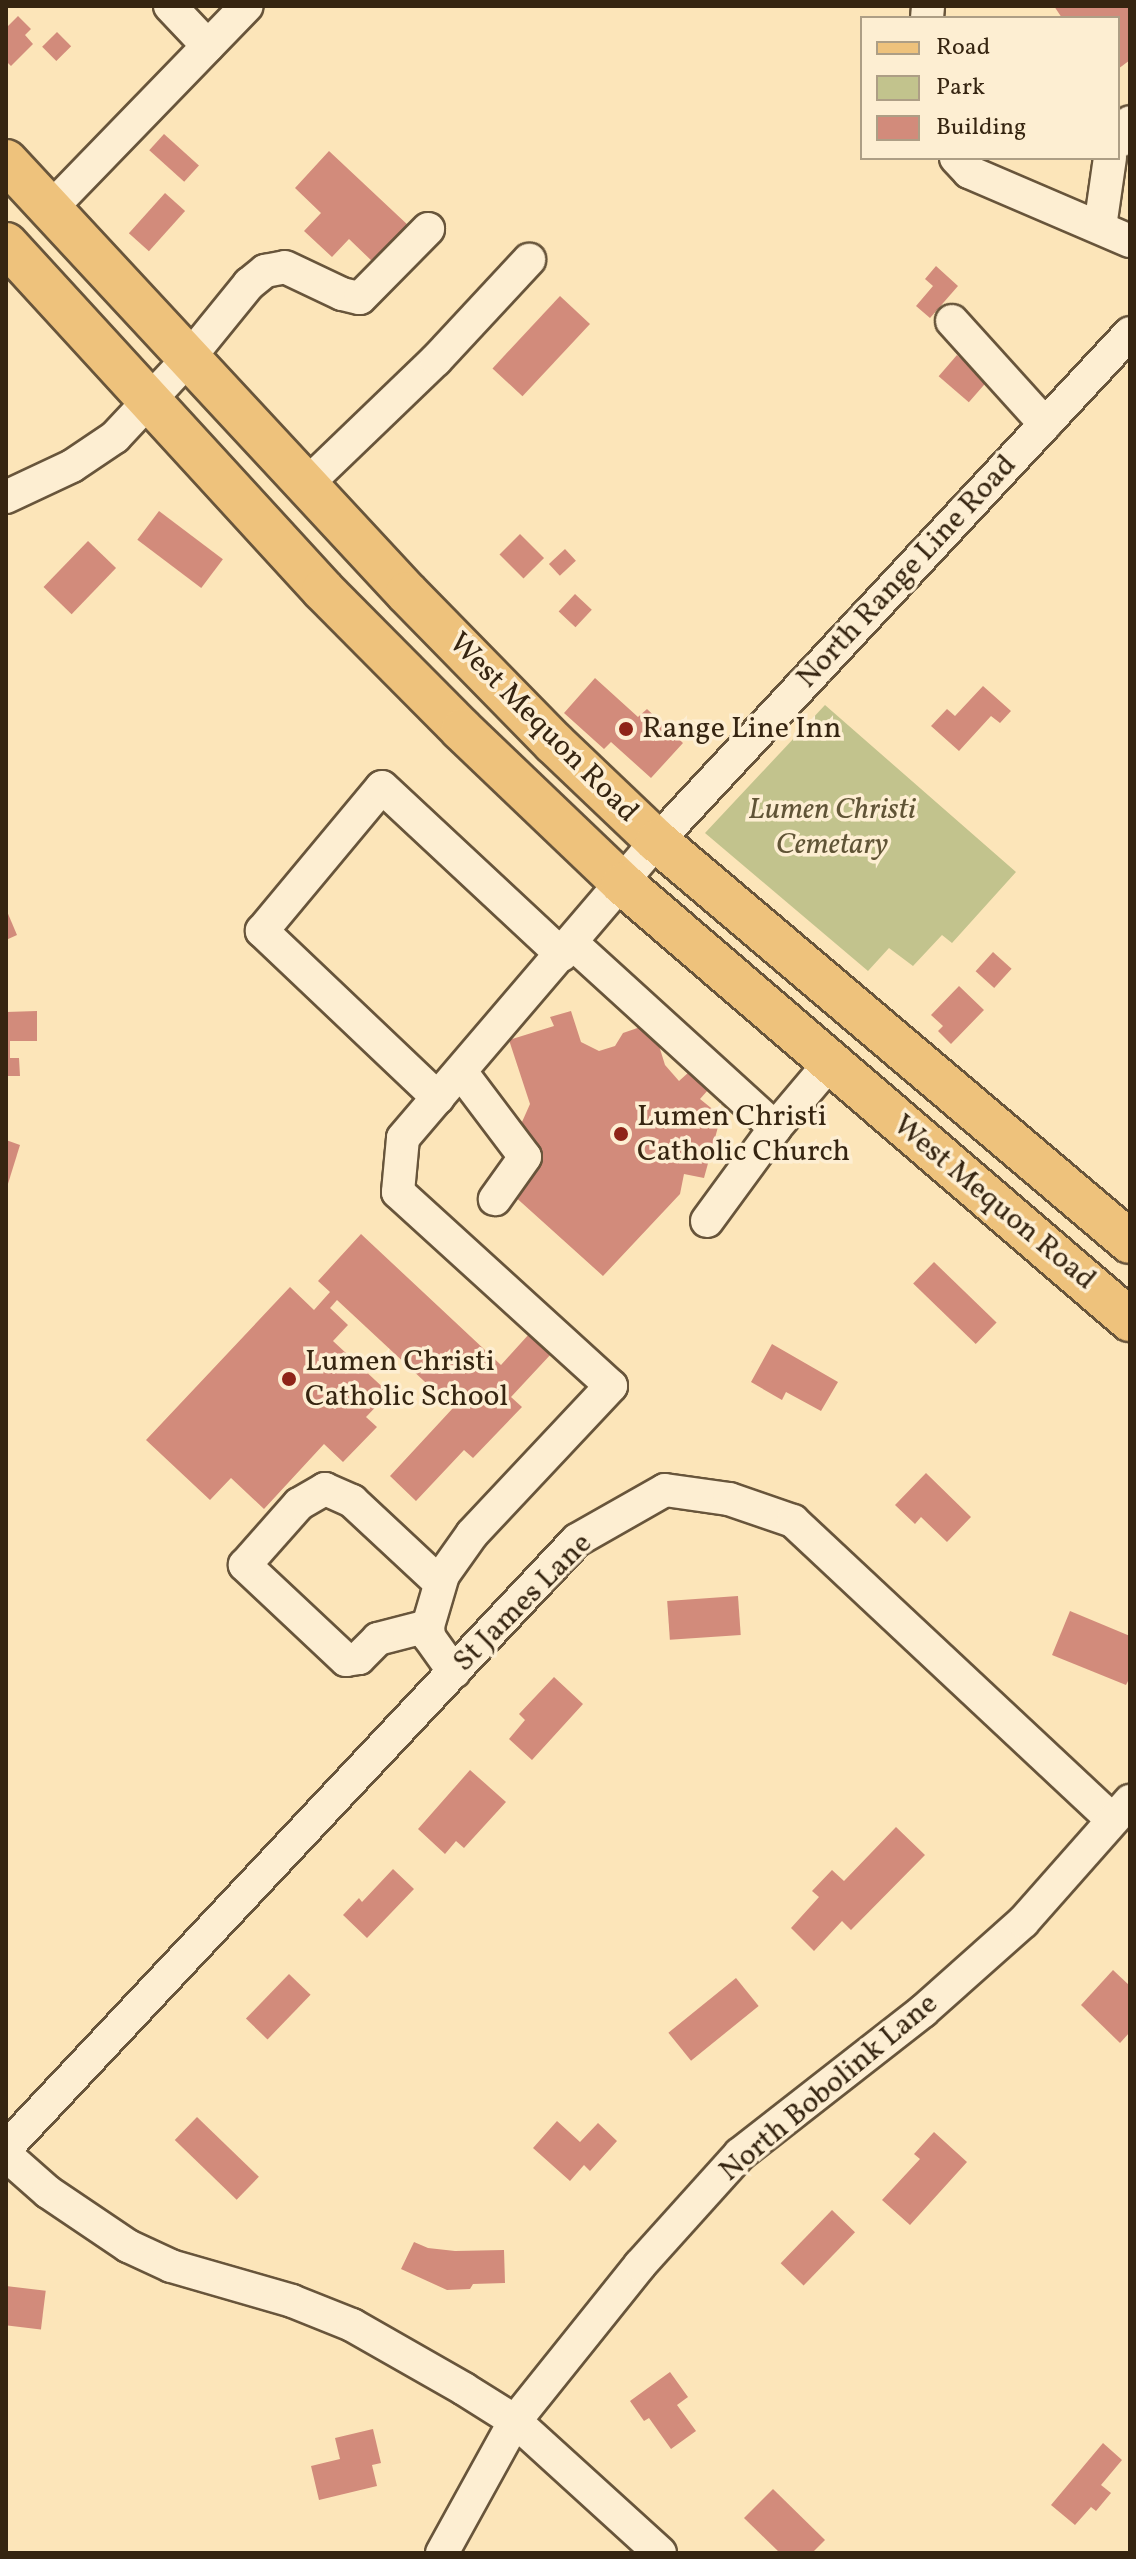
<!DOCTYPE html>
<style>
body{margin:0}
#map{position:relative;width:1136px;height:2559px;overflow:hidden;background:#fce5b9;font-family:Vollkorn,serif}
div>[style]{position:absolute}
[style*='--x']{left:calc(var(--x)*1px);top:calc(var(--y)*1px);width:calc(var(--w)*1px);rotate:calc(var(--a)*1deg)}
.green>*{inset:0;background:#c2c38d}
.building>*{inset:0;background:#d28b7b;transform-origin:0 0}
.roads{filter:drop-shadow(2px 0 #68553b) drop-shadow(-2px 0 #68553b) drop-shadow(0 2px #68553b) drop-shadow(0 -2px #68553b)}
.minor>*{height:32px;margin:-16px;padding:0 16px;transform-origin:16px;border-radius:16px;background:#fdeed2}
.major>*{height:42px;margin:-21px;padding:0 21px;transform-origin:21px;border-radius:21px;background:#eec27c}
.dots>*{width:22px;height:22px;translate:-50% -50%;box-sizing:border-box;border:4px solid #fdeed2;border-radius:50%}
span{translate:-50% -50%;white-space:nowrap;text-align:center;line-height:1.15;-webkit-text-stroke:7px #fdeed2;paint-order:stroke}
.street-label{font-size:30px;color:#362511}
.poi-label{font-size:30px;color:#362511}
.left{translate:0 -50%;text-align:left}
.park-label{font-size:30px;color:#605436;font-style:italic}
.frame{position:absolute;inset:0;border:8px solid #362511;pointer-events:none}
.legend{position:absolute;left:860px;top:16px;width:260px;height:144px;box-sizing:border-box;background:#fdeed2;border:2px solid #ad9e85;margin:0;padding:10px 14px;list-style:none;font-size:24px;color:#362511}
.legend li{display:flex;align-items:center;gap:16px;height:40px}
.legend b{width:40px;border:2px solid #ad9e85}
</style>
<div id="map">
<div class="green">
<div style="clip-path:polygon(825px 705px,1016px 872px,952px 943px,942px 935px,913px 966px,889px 948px,868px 971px,705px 833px)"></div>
</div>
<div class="building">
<div style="clip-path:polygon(1054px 6px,1130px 6px,1130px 60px,1118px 69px,1118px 18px,1062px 18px)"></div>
<div style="clip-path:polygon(18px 16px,31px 29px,25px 35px,33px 44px,11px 66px,6px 61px,6px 28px)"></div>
<div style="left:57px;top:32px;width:20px;height:21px;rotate:45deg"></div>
<div style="left:164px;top:134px;width:47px;height:22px;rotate:42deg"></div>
<div style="clip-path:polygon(329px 151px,410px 227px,375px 264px,349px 239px,332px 257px,304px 231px,321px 213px,295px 188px)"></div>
<div style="left:165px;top:193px;width:27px;height:54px;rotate:42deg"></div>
<div style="clip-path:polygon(936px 266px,958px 286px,930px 318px,916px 306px,933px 286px,925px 279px)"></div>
<div style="left:560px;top:296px;width:41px;height:99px;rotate:43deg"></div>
<div style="left:957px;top:355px;width:40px;height:28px;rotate:41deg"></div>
<div style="left:159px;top:511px;width:80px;height:36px;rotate:37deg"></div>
<div style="left:520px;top:534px;width:34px;height:29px;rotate:45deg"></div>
<div style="left:88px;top:541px;width:39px;height:64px;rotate:44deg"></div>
<div style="left:565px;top:549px;width:16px;height:22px;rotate:47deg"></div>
<div style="left:575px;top:594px;width:23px;height:24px;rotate:43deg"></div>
<div style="clip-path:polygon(595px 678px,638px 717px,647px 709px,683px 743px,651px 778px,611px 742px,604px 749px,564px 713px)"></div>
<div style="clip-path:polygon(983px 686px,1011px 711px,1000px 723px,991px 716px,959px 751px,931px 726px,947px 709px,955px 716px)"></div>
<div style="clip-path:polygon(6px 909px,17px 935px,6px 940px)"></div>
<div style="left:993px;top:952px;width:25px;height:26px;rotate:42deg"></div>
<div style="clip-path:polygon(959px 986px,984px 1010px,951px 1044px,938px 1031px,943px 1026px,931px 1015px)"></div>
<div style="clip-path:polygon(37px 1011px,37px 1041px,10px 1041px,10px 1058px,19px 1058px,20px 1076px,6px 1076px,6px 1012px)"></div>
<div style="clip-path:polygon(571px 1011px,581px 1042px,599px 1051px,615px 1046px,623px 1033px,652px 1023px,665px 1065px,679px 1081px,689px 1072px,708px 1090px,700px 1099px,721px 1116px,704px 1178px,684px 1174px,680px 1194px,603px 1276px,512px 1194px,543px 1159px,535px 1146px,531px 1147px,522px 1122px,530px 1104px,509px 1040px,554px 1026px,550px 1017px)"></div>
<div style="clip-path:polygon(6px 1140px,20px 1145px,7px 1187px,6px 1187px)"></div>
<div style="clip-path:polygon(361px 1234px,501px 1365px,530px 1333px,552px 1353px,511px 1397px,522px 1407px,473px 1458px,464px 1450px,416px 1501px,390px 1476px,453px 1408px,337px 1300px,330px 1308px,348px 1325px,333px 1341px,389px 1393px,366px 1417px,377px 1427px,343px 1462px,324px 1444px,264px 1509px,231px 1478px,210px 1500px,146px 1440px,290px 1287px,314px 1310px,330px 1292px,318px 1281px)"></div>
<div style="left:934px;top:1262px;width:87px;height:30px;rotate:44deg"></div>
<div style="clip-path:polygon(772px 1344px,838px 1382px,821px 1411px,786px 1392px,782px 1400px,751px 1382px)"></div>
<div style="clip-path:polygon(926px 1473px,971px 1517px,947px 1542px,921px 1517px,915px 1524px,895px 1505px)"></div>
<div style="left:738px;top:1596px;width:39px;height:71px;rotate:86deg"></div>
<div style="clip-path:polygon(1070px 1611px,1130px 1636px,1130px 1677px,1126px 1685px,1052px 1655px)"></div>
<div style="clip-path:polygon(554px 1677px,583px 1704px,532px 1760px,509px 1739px,525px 1720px,519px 1714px)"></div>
<div style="clip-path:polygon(470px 1770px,506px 1802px,464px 1848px,456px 1841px,445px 1854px,418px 1829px)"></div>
<div style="clip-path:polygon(896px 1827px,925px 1855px,851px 1930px,842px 1921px,814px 1951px,791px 1928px,819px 1897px,812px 1891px,832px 1870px,844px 1881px)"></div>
<div style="clip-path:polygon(393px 1869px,414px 1889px,367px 1938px,343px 1915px,359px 1898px,362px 1902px)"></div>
<div style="clip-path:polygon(1113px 1970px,1130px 1986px,1130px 2032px,1120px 2043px,1081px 2005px)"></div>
<div style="left:289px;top:1974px;width:30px;height:62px;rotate:44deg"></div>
<div style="left:736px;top:1978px;width:36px;height:87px;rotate:51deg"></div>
<div style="left:197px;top:2117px;width:86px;height:32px;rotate:44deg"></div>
<div style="clip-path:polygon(557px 2121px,580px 2142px,598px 2123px,617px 2141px,590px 2171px,584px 2165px,570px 2181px,533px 2148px)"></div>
<div style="clip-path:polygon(934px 2132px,967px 2162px,910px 2225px,882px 2200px,920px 2159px,914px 2154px)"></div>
<div style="left:832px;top:2210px;width:32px;height:74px;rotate:44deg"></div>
<div style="clip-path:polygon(414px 2242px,428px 2248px,455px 2251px,504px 2250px,505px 2283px,473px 2284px,470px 2289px,447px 2290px,401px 2269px)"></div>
<div style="left:6px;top:2286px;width:40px;height:39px;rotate:7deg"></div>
<div style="clip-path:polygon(670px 2372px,688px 2397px,677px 2405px,696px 2431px,671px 2449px,649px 2418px,644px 2421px,630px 2401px)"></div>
<div style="clip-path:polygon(373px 2429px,381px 2463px,372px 2465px,377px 2486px,319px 2500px,311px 2466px,340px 2459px,335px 2438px)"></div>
<div style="clip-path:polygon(1103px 2443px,1122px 2460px,1101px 2485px,1111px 2493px,1096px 2511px,1091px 2507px,1075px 2525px,1051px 2505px)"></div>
<div style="clip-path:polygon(773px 2489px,825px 2540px,812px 2553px,780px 2553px,744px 2518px)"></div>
</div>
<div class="roads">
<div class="minor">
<div style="--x:170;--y:6;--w:55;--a:46.5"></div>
<div style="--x:927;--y:18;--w:12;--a:-85"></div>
<div style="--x:1118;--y:142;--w:23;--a:-59"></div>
<div style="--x:956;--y:158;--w:19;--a:47"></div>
<div style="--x:969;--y:172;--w:175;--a:23.2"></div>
<div style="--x:51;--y:208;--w:281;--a:-45.9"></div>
<div style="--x:1100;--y:227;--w:70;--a:-81.8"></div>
<div style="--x:952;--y:321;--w:139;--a:47.9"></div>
<div style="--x:306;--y:485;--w:180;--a:-43.9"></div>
<div style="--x:436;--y:360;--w:137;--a:-47.1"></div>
<div style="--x:6;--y:497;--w:73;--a:-25.2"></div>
<div style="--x:72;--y:466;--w:52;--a:-34"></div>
<div style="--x:115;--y:437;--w:107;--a:-46.9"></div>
<div style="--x:188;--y:359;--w:97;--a:-50.9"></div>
<div style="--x:249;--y:284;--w:21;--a:-39"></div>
<div style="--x:265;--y:271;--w:20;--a:-11"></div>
<div style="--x:285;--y:267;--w:63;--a:25.3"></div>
<div style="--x:342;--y:294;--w:18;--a:13"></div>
<div style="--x:360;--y:298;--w:97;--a:-45.4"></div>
<div style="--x:572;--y:943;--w:275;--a:42.3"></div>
<div style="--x:461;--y:1072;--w:106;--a:53"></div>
<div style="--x:525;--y:1157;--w:52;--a:125.5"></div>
<div style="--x:438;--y:1098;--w:243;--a:-136.5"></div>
<div style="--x:262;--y:931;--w:187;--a:-50.2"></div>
<div style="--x:382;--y:787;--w:246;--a:43"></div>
<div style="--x:707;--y:1221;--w:115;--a:-53.8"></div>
<div style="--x:775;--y:1128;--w:84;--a:-49.8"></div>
<div style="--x:428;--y:1626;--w:52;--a:165.4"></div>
<div style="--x:378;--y:1639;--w:27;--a:135"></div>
<div style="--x:359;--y:1658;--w:13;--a:171"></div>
<div style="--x:346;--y:1660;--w:139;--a:-136.8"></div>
<div style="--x:245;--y:1565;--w:81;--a:-48.5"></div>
<div style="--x:299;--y:1504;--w:30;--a:-30"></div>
<div style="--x:325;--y:1489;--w:30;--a:24"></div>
<div style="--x:352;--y:1501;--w:119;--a:43"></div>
<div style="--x:454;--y:1672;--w:43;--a:-125.5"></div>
<div style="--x:429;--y:1637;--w:11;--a:-95"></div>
<div style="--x:428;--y:1626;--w:53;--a:-73.6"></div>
<div style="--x:443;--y:1575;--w:50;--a:-54.7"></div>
<div style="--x:472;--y:1534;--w:203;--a:-46.8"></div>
<div style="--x:611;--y:1386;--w:288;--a:-137.7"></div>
<div style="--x:398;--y:1192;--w:54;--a:-84.7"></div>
<div style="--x:403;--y:1138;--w:391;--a:-49.5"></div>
<div style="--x:657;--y:841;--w:694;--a:-47.04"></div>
<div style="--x:6;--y:2148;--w:834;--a:-46.8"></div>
<div style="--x:577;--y:1540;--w:101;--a:-29.6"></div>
<div style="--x:665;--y:1490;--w:65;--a:8"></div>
<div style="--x:729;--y:1499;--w:68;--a:19"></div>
<div style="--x:793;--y:1521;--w:437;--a:43.1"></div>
<div style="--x:6;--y:2155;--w:56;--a:41.4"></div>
<div style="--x:48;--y:2192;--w:97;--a:34"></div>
<div style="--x:128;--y:2246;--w:47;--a:24.9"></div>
<div style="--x:171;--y:2266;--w:126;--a:16.1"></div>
<div style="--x:292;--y:2301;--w:65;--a:21.8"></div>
<div style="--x:352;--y:2325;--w:129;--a:29.7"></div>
<div style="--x:464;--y:2389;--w:60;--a:32.1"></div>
<div style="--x:515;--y:2421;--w:196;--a:42.3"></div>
<div style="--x:442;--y:2553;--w:151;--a:-61.1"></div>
<div style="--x:515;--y:2421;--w:200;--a:-51.3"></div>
<div style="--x:640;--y:2265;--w:149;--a:-48"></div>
<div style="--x:740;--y:2154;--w:232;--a:-38"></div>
<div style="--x:923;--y:2011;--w:134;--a:-41.7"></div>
<div style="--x:1023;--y:1922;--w:162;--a:-48.5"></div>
</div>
<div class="major">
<div style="--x:6;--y:161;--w:589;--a:47.13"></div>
<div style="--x:407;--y:593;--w:211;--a:45.6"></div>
<div style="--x:555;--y:744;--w:141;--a:43.6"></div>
<div style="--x:657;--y:841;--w:620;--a:40.29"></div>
<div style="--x:6;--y:244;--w:469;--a:47.5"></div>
<div style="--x:323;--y:590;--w:197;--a:45.2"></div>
<div style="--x:462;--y:730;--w:223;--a:43.7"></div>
<div style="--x:623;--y:884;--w:669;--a:40.69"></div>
</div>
</div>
<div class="dots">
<div style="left:626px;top:729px;background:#8f2418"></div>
<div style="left:621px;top:1134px;background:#8f2418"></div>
<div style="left:289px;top:1379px;background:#8f2418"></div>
</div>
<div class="street-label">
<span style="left:907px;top:572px;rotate:-47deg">North Range Line Road</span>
<span style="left:543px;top:728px;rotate:45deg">West Mequon Road</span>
<span style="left:994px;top:1203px;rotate:40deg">West Mequon Road</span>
<span style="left:523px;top:1603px;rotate:-45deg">St James Lane</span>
<span style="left:829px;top:2088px;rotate:-40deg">North Bobolink Lane</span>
</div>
<div class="poi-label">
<span class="left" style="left:642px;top:729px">Range Line Inn</span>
<span class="left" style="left:637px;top:1134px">Lumen Christi<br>Catholic Church</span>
<span class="left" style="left:305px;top:1379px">Lumen Christi<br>Catholic School</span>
</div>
<div class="park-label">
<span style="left:832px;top:827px">Lumen Christi<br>Cemetary</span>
</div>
<div class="frame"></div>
<ul class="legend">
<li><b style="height:10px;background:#eec27c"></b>Road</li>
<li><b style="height:22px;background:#c2c38d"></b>Park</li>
<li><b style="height:22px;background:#d28b7b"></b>Building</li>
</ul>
</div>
